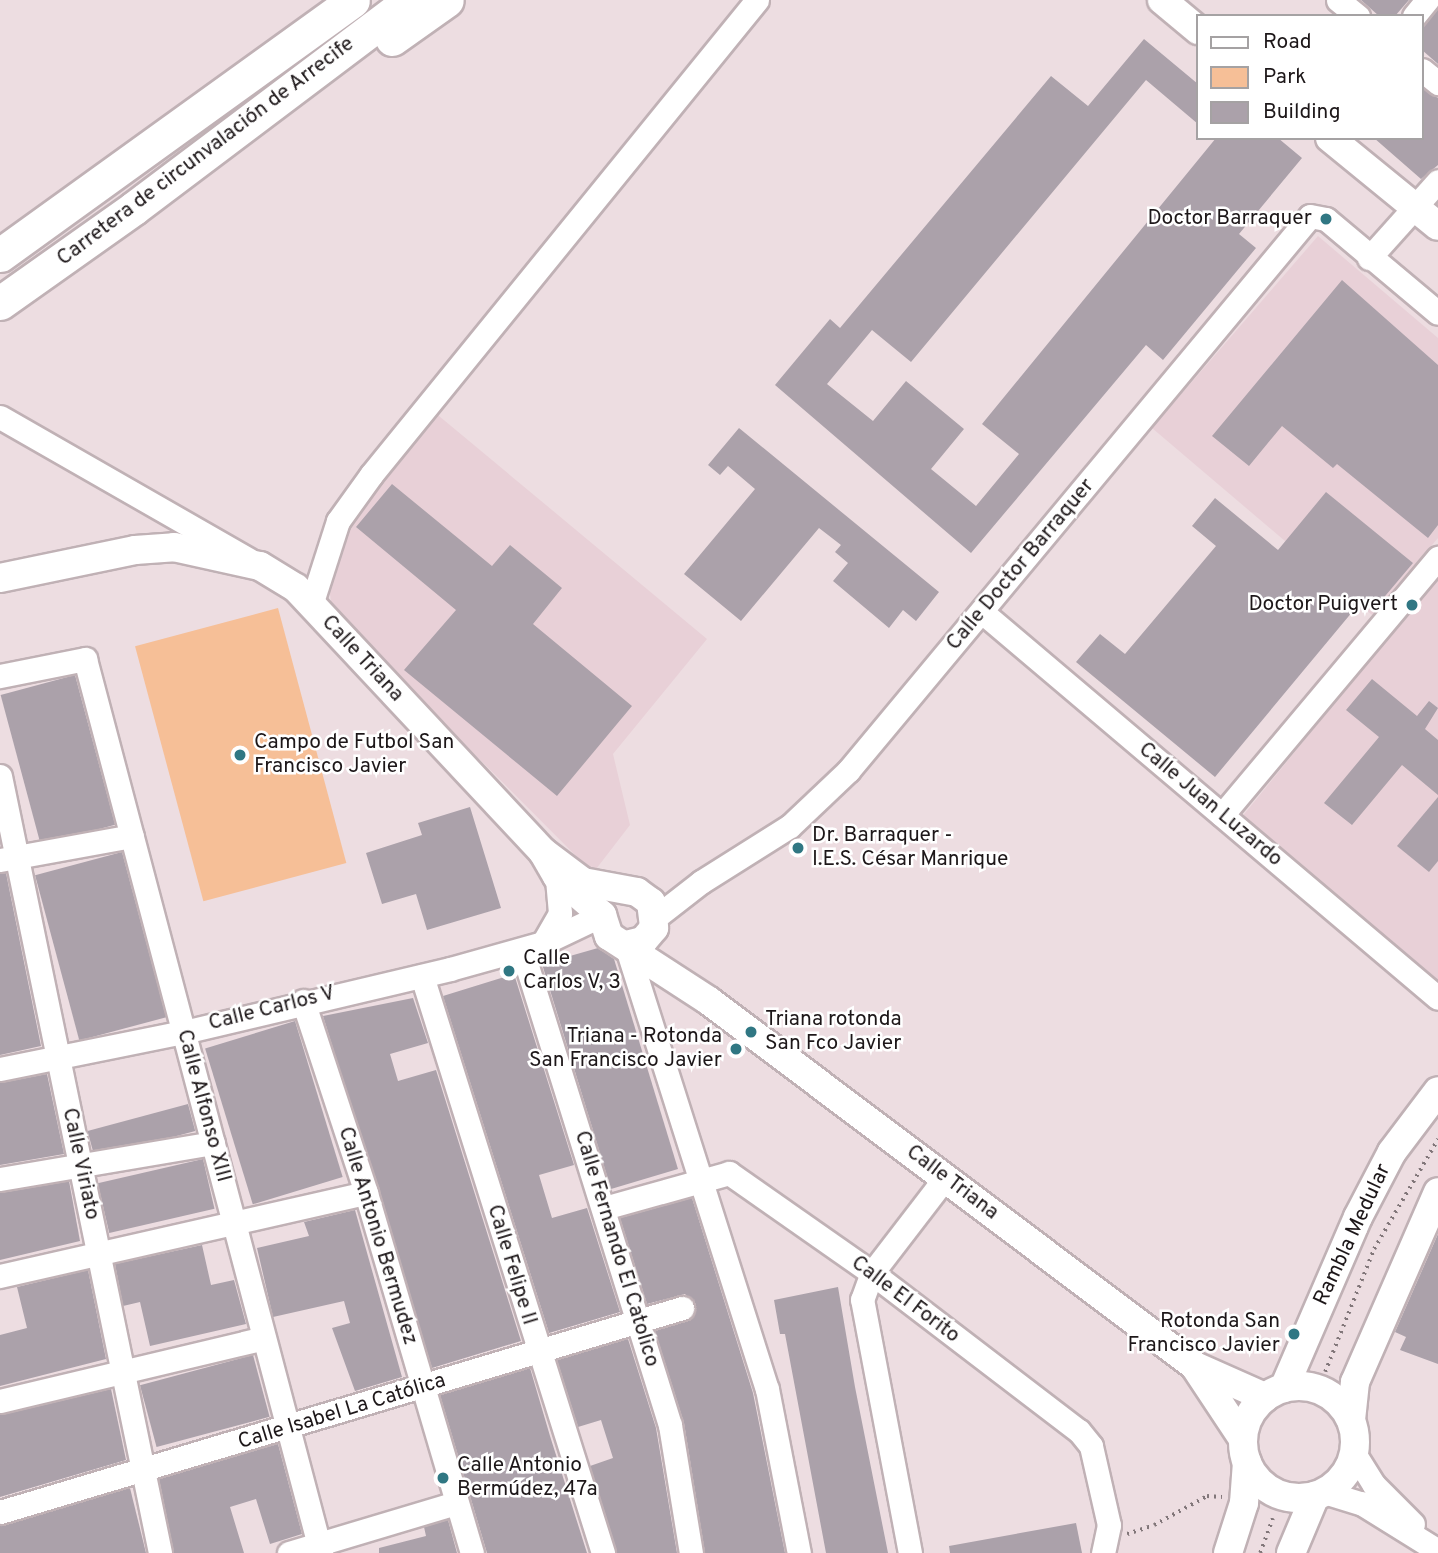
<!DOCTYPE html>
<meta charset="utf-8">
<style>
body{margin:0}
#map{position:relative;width:1438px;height:1553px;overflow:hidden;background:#eddde1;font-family:Overpass,sans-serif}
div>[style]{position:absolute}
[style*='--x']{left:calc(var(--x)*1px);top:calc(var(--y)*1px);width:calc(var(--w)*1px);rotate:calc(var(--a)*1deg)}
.built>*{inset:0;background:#e8d0d7}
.green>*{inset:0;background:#f6bf97;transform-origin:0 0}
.building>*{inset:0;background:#aba1aa;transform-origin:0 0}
.path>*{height:3.5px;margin-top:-1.75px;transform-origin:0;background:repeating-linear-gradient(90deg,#817679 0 2px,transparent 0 7px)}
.roads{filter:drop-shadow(2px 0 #c0b1b5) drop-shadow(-2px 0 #c0b1b5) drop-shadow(0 2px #c0b1b5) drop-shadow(0 -2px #c0b1b5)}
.minor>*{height:23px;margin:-11.5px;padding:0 11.5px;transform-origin:11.5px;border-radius:11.5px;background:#fff}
.major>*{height:28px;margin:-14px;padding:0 14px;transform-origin:14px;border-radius:14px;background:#fff}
.major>.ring{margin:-14px;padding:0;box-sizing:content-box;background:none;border:28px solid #fff;border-radius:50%}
.highway>*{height:33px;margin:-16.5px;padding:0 16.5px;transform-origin:16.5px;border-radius:16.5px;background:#fff}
.dots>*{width:19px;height:19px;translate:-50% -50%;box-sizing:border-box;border:4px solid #fff;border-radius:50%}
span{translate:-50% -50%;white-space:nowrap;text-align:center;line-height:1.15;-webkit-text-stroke:5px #fff;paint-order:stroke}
.street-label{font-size:21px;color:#1d1719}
.poi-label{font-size:21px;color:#1d1719}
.right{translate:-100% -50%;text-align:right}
.left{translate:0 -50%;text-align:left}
.legend{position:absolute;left:1196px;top:14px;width:228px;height:126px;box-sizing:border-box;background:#fff;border:2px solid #a5a2a3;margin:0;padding:9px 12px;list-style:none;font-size:21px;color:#1d1719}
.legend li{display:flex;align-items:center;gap:14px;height:35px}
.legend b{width:35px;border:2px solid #a5a2a3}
</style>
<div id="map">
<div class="built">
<div style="clip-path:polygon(1318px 236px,1438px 338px,1438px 538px,1372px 615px,1152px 428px)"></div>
<div style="clip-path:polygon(433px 411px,707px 639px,613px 754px,630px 825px,593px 873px,332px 611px,328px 577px,342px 531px)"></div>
<div style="clip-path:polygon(1438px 576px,1438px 980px,1241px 818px)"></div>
</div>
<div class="green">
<div style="left:278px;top:608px;width:264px;height:148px;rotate:75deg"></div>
</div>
<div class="building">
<div style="clip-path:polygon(1361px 0,1409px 0,1395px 16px,1379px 16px)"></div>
<div style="clip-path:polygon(1438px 9px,1438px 64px,1422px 50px,1422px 27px)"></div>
<div style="clip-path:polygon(1144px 39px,1198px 84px,1198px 124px,1146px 80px,911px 362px,872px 330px,827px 384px,873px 421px,906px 381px,964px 429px,931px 469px,976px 506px,1019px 454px,982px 424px,1216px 138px,1278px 138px,1302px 158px,1239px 234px,1256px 248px,1163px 360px,1146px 345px,971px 553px,775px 385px,830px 319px,840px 328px,1051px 76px,1088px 106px)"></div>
<div style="clip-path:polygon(1422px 88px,1438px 98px,1438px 165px,1421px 179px,1374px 138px,1422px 138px)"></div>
<div style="clip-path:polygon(1342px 280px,1438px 365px,1438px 525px,1428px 538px,1337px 464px,1333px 468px,1282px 426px,1249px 466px,1212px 436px)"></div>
<div style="clip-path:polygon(739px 428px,939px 592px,916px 621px,903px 610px,889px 628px,833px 581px,848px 563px,835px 552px,841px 545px,819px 528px,741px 621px,684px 574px,755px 489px,728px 466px,720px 475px,708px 465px)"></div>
<div style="clip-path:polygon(392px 484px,492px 566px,510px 545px,562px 588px,533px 624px,632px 706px,557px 796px,404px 670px,456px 610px,356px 527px)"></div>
<div style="clip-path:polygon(1326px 492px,1413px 563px,1375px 608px,1363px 599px,1215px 777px,1076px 662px,1100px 634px,1125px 654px,1163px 609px,1216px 546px,1192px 526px,1215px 498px,1278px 550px)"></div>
<div style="left:75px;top:675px;width:155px;height:77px;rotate:75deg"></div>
<div style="clip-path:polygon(1372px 679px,1417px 716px,1429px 701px,1438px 708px,1425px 729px,1438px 740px,1438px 795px,1402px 765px,1352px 825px,1324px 803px,1379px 737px,1346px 710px)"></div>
<div style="clip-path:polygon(1438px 797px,1438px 861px,1429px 872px,1397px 846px)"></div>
<div style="clip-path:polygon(470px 807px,501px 908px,427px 930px,416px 894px,382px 904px,366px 853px,422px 835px,418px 823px)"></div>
<div style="left:122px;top:852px;width:171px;height:90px;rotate:75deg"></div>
<div style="clip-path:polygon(6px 873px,41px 1046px,0 1055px,0 874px)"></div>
<div style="clip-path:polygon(598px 948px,614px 959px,678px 1169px,611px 1189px,542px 964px)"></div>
<div style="clip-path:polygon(514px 974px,574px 1165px,539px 1175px,552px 1218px,587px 1208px,620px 1312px,549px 1333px,443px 996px)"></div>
<div style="clip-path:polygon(413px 998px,428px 1043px,390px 1054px,398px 1081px,436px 1070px,521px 1341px,432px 1368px,323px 1016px)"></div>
<div style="left:295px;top:1021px;width:163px;height:94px;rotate:73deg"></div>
<div style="clip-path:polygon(47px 1074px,64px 1154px,0 1165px,0 1083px)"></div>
<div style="left:188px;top:1104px;width:28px;height:104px;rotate:75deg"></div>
<div style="left:203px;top:1159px;width:51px;height:108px;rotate:77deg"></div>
<div style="clip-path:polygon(69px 1181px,80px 1241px,0 1260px,0 1193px)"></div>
<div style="clip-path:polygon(692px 1198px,753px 1393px,785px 1553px,705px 1553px,684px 1423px,655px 1331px,692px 1318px,696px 1305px,685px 1294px,647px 1304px,620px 1218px)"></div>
<div style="clip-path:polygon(355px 1210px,402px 1377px,355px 1391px,332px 1328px,350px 1323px,344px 1301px,273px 1317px,257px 1248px,309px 1236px,304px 1222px)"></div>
<div style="clip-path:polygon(1438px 1234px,1438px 1364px,1400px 1350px,1406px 1337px,1395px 1332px)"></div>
<div style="clip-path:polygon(202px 1245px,211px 1285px,234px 1280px,246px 1324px,150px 1346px,140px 1302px,123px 1306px,115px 1264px)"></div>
<div style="clip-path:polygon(88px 1270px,106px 1359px,0 1386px,0 1335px,27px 1328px,17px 1287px)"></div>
<div style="clip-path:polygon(838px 1287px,855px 1387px,888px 1553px,826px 1553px,785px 1334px,780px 1334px,774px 1300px)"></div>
<div style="clip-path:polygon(628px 1339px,656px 1428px,677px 1553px,617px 1553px,590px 1466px,613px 1458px,601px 1420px,578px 1427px,557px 1360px)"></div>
<div style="left:253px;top:1355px;width:64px;height:117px;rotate:75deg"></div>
<div style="clip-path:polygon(530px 1368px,550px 1436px,587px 1553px,487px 1553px,440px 1395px)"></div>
<div style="clip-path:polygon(111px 1389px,126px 1460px,0 1497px,0 1415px)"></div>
<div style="clip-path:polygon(278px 1444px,302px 1534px,270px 1544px,256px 1499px,230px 1507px,244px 1553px,174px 1553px,159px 1479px)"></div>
<div style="clip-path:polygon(130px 1488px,146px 1553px,0 1553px,0 1526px)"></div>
<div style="clip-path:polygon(448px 1520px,457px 1553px,379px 1553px,379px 1548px,426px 1536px,424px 1527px)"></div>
<div style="clip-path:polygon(1076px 1523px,1082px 1553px,950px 1553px,949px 1546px)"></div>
</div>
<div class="path">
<div style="--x:1325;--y:1372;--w:132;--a:-68.3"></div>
<div style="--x:1374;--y:1249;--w:127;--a:-59.8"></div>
<div style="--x:1127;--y:1534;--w:28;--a:-18"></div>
<div style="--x:1154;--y:1525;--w:60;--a:-28.7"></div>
<div style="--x:1207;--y:1496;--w:15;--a:4"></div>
<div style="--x:1260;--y:1553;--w:37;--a:-70"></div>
</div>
<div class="roads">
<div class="minor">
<div style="--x:1338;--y:0;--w:26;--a:39"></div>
<div style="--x:1414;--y:16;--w:21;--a:-51"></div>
<div style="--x:1422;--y:70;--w:21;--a:39"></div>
<div style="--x:1369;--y:258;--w:103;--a:-48.1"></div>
<div style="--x:0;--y:417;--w:286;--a:29.8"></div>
<div style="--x:311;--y:605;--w:88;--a:-72.2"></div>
<div style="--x:338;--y:521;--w:57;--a:-54.3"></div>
<div style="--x:371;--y:475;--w:612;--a:-50.9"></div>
<div style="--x:982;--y:612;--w:597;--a:40.25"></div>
<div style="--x:0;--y:676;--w:87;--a:-11.3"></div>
<div style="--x:85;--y:659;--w:925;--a:75.21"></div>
<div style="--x:0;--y:776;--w:793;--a:78.36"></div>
<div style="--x:1222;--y:815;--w:336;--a:-50"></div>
<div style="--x:0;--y:860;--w:134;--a:-10.3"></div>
<div style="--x:656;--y:917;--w:57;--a:-37.9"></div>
<div style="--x:701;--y:882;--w:105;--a:-32.2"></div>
<div style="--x:790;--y:826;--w:80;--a:-43.5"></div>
<div style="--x:848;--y:771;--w:722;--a:-50.22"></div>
<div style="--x:1310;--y:216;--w:16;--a:11"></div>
<div style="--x:1326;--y:219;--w:146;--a:40"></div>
<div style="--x:543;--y:943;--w:34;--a:-60"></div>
<div style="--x:560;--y:913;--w:37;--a:-95"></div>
<div style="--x:626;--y:945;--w:466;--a:72.4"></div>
<div style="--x:767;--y:1389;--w:167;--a:79"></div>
<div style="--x:522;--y:950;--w:498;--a:72.7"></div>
<div style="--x:670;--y:1425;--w:130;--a:80.7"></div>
<div style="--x:422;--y:976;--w:605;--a:72.58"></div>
<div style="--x:303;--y:1001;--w:202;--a:71.8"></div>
<div style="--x:366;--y:1193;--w:375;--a:73.6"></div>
<div style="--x:0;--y:1069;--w:188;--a:-11.4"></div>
<div style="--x:184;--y:1032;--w:273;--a:-13.3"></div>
<div style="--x:450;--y:969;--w:97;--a:-15.6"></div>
<div style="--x:543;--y:943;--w:65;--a:-25.4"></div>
<div style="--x:0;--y:1179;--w:216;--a:-9.6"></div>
<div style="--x:604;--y:1208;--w:130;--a:-15.6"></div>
<div style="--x:729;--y:1173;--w:174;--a:35"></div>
<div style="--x:872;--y:1273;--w:260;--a:37.4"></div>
<div style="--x:1079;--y:1431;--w:19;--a:51"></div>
<div style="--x:1091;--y:1446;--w:81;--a:77.2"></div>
<div style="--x:1109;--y:1525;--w:29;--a:102"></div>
<div style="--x:0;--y:1276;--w:375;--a:-12.8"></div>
<div style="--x:0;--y:1401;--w:271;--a:-13.4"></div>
<div style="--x:1354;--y:1453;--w:38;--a:58"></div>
<div style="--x:1374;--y:1485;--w:55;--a:45"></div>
<div style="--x:1324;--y:1492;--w:39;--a:17"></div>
<div style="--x:1361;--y:1503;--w:91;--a:31.9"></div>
<div style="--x:0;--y:1512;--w:712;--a:-16.65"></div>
<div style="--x:289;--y:1553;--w:174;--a:-16.7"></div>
<div style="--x:910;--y:1553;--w:258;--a:-100.7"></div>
<div style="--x:862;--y:1300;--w:29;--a:-70"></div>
<div style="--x:872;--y:1273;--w:118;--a:-52.5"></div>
</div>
<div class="major">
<div style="--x:1162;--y:0;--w:47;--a:39.8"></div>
<div style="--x:1330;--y:138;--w:139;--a:39.2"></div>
<div style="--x:0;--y:578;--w:138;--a:-11.7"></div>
<div style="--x:135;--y:550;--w:39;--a:-4"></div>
<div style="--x:174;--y:547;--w:88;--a:12.5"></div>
<div style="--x:260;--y:566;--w:42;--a:31.4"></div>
<div style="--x:296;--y:588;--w:362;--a:46.9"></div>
<div style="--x:543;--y:852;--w:50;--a:36.9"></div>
<div style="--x:583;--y:882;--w:55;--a:10.5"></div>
<div style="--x:637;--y:892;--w:17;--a:36"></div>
<div style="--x:651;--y:902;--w:26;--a:83"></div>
<div style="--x:654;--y:928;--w:17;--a:130"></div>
<div style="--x:643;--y:941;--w:17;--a:167"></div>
<div style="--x:543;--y:852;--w:28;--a:60"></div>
<div style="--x:557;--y:876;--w:60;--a:40.9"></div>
<div style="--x:602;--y:915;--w:22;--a:72"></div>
<div style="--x:609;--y:936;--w:119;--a:33"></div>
<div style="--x:709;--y:1001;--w:608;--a:36.91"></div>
<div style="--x:1195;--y:1366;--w:77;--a:23.9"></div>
<div style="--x:1196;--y:1368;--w:85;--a:56.5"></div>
<div class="ring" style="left:1243px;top:1386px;width:84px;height:84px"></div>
<div style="--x:1284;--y:1388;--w:186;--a:-66.6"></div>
<div style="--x:1358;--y:1217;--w:73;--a:-62.4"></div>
<div style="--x:1392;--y:1152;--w:76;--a:-53"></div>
<div style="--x:1351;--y:1420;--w:38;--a:-84"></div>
<div style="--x:1355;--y:1382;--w:207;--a:-66.4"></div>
<div style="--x:1228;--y:1553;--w:52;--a:-72.3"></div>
<div style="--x:1244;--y:1503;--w:41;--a:-85.8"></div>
<div style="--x:1291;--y:1553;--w:62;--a:-67.2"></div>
</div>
<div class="highway">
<div style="--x:392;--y:39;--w:67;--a:-35.3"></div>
<div style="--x:0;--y:255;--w:435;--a:-35.8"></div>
<div style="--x:0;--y:303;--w:164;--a:-35.3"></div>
<div style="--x:134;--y:208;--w:346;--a:-37"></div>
</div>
</div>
<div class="dots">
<div style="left:1326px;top:219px;background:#307783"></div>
<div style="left:1412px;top:605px;background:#307783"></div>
<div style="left:240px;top:755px;background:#307783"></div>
<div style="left:798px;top:848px;background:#307783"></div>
<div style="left:509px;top:971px;background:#307783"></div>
<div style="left:751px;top:1032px;background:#307783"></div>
<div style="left:736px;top:1049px;background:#307783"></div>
<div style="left:1294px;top:1334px;background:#307783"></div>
<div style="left:443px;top:1478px;background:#307783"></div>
</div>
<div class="street-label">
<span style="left:206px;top:152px;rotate:-37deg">Carretera de circunvalación de Arrecife</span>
<span style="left:1021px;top:565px;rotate:-50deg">Calle Doctor Barraquer</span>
<span style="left:362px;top:659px;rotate:47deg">Calle Triana</span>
<span style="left:1210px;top:805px;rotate:40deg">Calle Juan Luzardo</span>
<span style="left:272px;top:1009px;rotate:-14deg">Calle Carlos V</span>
<span style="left:203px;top:1106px;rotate:75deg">Calle Alfonso XIII</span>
<span style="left:80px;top:1164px;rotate:78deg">Calle Viriato</span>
<span style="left:952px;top:1183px;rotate:37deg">Calle Triana</span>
<span style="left:1353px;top:1235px;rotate:-65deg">Rambla Medular</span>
<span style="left:377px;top:1236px;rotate:73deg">Calle Antonio Bermudez</span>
<span style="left:616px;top:1249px;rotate:73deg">Calle Fernando El Catolico</span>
<span style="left:511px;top:1265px;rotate:73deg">Calle Felipe II</span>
<span style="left:905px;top:1300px;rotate:37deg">Calle El Forito</span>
<span style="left:342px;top:1412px;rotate:-17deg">Calle Isabel La Católica</span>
</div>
<div class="poi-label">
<span class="right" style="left:1312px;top:219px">Doctor Barraquer</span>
<span class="right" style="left:1398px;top:605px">Doctor Puigvert</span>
<span class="left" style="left:254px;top:755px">Campo de Futbol San<br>Francisco Javier</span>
<span class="left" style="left:812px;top:848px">Dr. Barraquer -<br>I.E.S. César Manrique</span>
<span class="left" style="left:523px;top:971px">Calle<br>Carlos V, 3</span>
<span class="left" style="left:765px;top:1032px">Triana rotonda<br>San Fco Javier</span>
<span class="right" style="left:722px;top:1049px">Triana - Rotonda<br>San Francisco Javier</span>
<span class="right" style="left:1280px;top:1334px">Rotonda San<br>Francisco Javier</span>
<span class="left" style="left:457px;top:1478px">Calle Antonio<br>Bermúdez, 47a</span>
</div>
<ul class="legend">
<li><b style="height:9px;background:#fff"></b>Road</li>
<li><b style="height:19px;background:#f6bf97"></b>Park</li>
<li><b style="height:19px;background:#aba1aa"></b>Building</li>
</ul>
</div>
